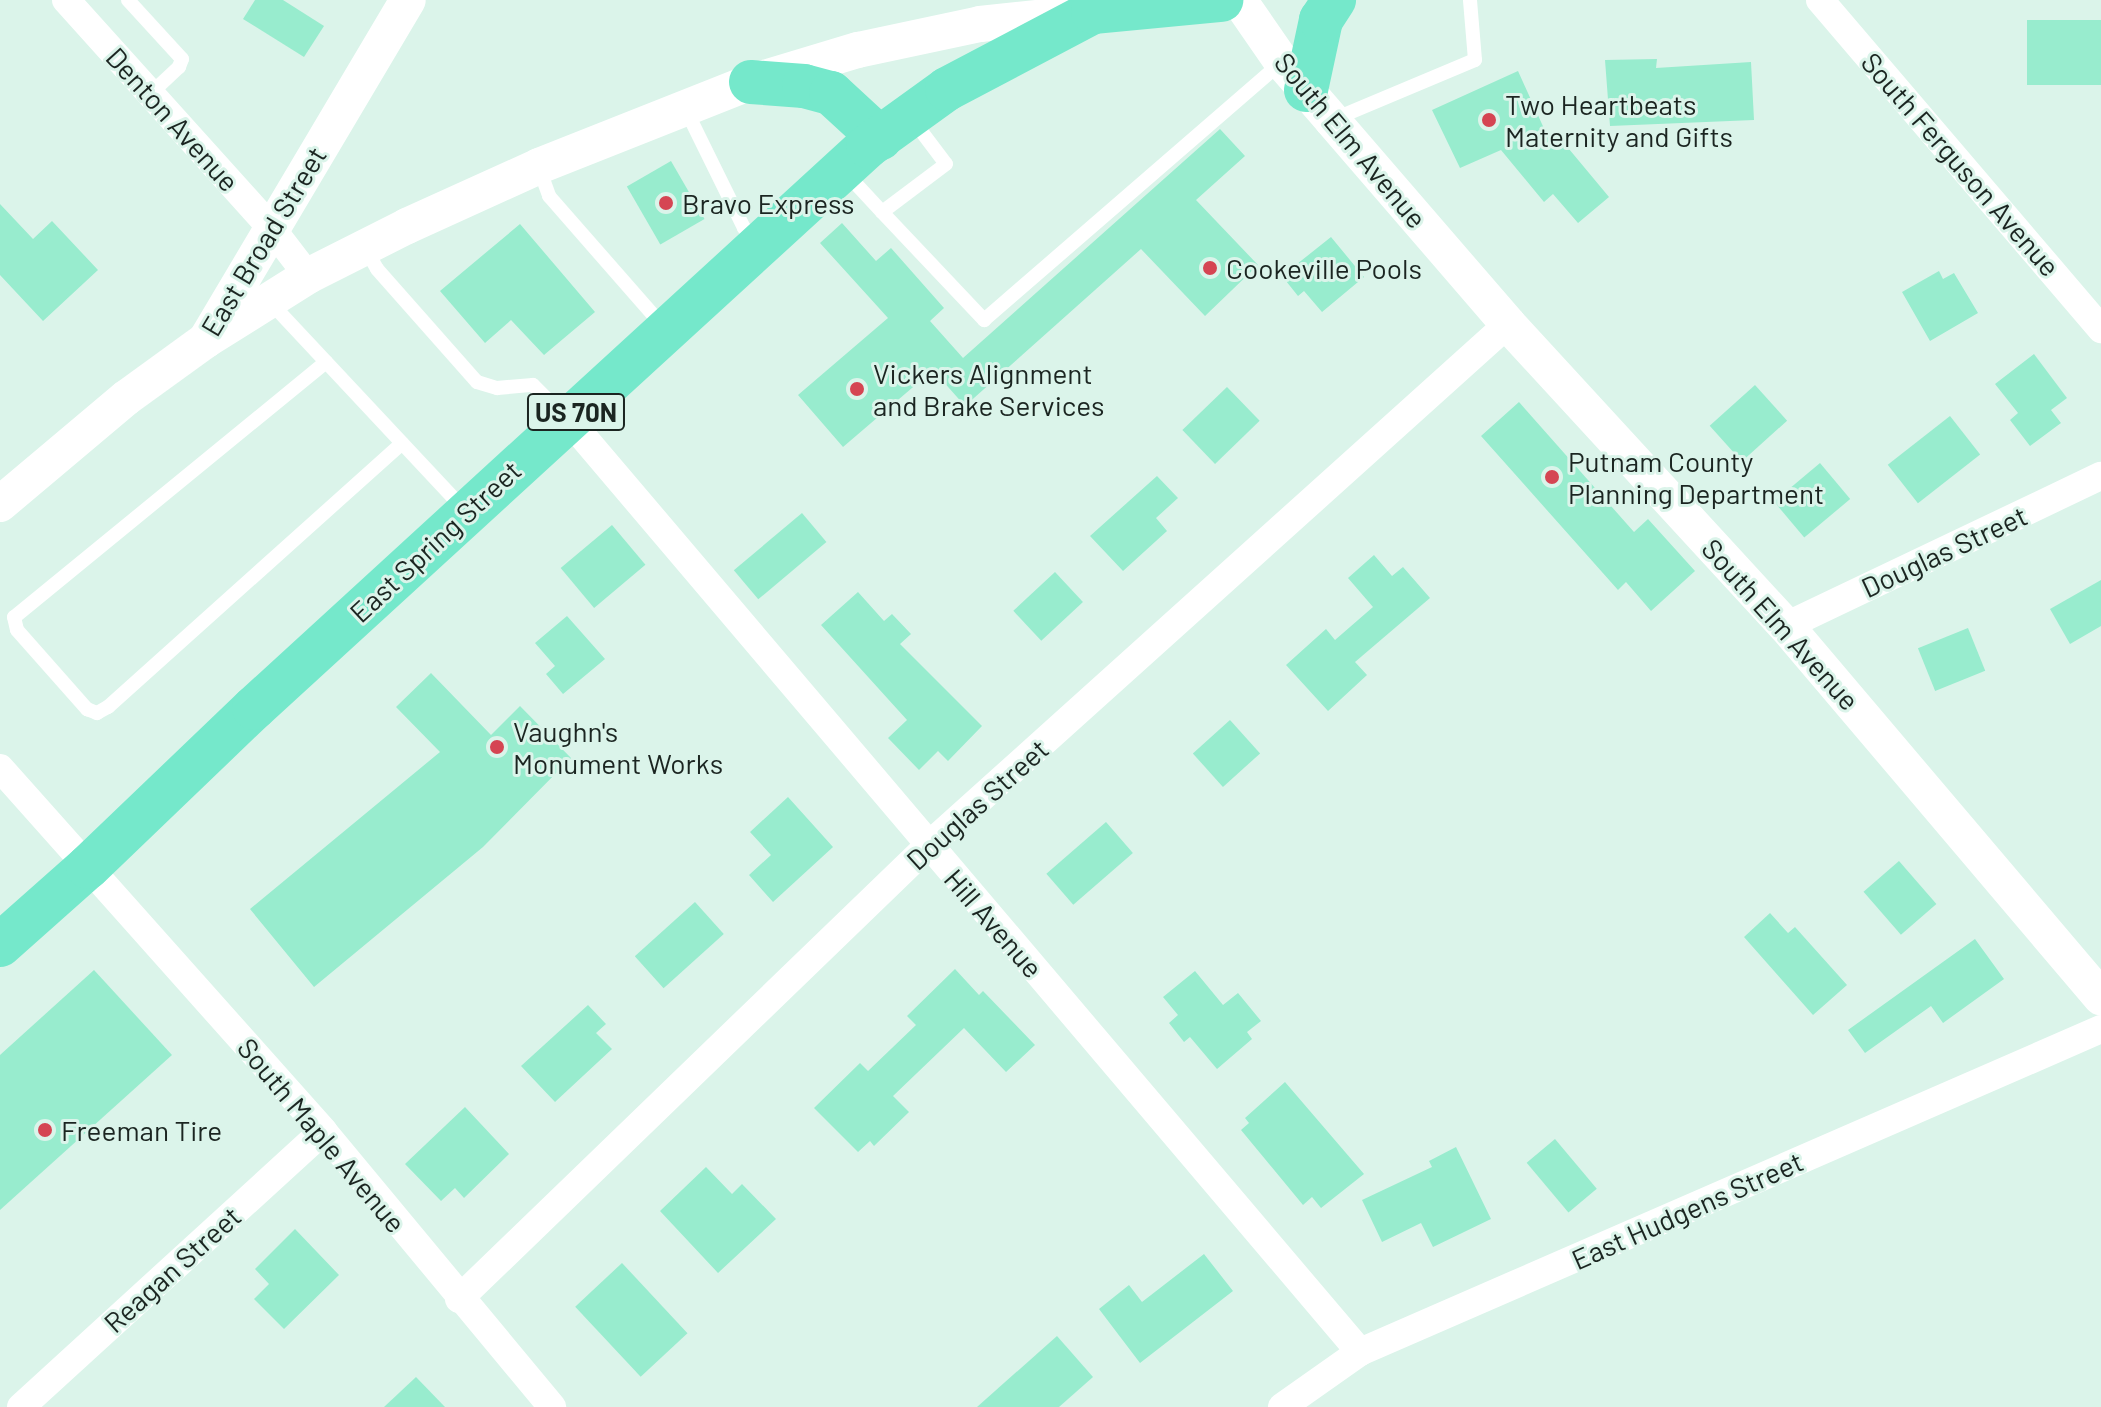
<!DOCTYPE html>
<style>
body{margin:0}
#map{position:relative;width:2101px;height:1407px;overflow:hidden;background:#dbf4ea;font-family:Barlow,sans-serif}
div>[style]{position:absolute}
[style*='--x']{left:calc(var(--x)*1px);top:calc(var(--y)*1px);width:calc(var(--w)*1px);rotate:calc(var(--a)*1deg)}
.building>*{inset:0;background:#98ecce;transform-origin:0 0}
.service>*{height:14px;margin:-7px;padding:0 7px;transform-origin:7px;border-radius:7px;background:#fff}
.minor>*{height:28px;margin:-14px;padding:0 14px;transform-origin:14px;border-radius:14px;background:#fff}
.tertiary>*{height:36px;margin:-18px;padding:0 18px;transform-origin:18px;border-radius:18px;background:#fff}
.primary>*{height:44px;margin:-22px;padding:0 22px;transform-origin:22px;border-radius:22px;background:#75e8cb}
.dots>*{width:22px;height:22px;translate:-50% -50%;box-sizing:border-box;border:4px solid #dbf4ea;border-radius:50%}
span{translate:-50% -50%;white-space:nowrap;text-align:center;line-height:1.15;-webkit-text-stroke:6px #dbf4ea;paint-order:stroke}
.shield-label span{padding:2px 6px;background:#dbf4ea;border:2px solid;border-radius:6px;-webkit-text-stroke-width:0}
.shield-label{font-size:26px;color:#1b2521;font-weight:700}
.poi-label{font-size:28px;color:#1b2521}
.left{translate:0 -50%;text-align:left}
.street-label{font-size:28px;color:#1b2521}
</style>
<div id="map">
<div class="building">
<div style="clip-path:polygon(255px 0,283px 0,324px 26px,304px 57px,243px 19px)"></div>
<div style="left:2101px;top:20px;width:65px;height:74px;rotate:90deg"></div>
<div style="clip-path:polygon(1657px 59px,1656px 68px,1751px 62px,1754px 120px,1610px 126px,1605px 60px)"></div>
<div style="clip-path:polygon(1518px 71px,1551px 144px,1559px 137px,1609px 197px,1578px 223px,1553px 194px,1544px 202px,1501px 150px,1460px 168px,1432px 110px)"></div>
<div style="clip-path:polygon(1220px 129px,1245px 156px,1196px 200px,1258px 265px,1205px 316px,1141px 249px,965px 406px,933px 370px,843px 447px,798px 395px,888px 318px,820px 243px,842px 223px,876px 261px,891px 248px,944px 308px,930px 321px,963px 358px)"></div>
<div style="left:671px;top:161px;width:67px;height:51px;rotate:60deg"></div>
<div style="clip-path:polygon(0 204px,33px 239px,52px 221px,98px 270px,43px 321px,0 275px)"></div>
<div style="clip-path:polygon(520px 224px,595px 312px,544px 355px,511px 320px,485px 343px,440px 291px)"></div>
<div style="clip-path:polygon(1331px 237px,1364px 277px,1322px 312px,1304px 291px,1298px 296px,1282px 276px)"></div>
<div style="clip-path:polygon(1939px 271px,1943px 279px,1954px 273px,1978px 313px,1930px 341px,1902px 292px)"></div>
<div style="clip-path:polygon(2034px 354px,2067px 398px,2051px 410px,2061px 423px,2030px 446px,2010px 420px,2018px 413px,1995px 384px)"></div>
<div style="left:1755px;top:385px;width:48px;height:61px;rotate:48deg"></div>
<div style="left:1227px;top:387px;width:47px;height:62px;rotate:46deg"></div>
<div style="clip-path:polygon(1519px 402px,1634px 532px,1648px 519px,1695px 571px,1651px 611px,1626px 582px,1618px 590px,1481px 436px)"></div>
<div style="left:1950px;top:416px;width:49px;height:79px;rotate:52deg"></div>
<div style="left:1820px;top:463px;width:47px;height:60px;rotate:50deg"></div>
<div style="clip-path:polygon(1157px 476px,1178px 498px,1156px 518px,1167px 531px,1123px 571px,1090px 536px)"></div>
<div style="left:802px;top:513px;width:38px;height:89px;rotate:50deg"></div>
<div style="left:612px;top:525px;width:52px;height:67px;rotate:50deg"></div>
<div style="clip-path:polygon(1374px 555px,1392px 576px,1403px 567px,1430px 598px,1355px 662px,1367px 675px,1328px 711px,1286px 665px,1326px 629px,1335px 640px,1373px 607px,1348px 578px)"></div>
<div style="left:1055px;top:572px;width:41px;height:57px;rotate:47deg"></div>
<div style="clip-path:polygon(2101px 580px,2101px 626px,2070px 644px,2050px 609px)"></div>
<div style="clip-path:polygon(858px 592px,884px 621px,892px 614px,911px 634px,900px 644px,982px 726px,948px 761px,938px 751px,919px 770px,888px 738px,907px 720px,821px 625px)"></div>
<div style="clip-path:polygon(567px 616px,605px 659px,563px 694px,546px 674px,555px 666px,535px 643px)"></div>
<div style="left:1968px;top:628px;width:46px;height:54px;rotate:68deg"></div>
<div style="clip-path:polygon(431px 673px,491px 735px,520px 706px,571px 758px,483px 847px,314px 987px,250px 909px,440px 752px,396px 707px)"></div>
<div style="left:1230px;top:720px;width:45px;height:50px;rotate:48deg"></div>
<div style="clip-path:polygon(788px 797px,833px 847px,773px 902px,749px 875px,771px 855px,750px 832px)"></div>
<div style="left:1106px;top:822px;width:41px;height:79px;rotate:49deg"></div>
<div style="left:1899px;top:861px;width:57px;height:47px;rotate:49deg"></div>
<div style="left:695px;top:902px;width:43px;height:81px;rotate:48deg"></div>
<div style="clip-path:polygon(1770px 913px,1788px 933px,1795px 927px,1847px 985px,1813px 1015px,1744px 937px)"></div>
<div style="clip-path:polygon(1975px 939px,2004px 979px,1943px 1023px,1931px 1006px,1865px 1053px,1848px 1030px)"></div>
<div style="clip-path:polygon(955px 969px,979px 995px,983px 991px,1035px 1045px,1006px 1072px,964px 1028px,893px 1096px,909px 1112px,874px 1146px,870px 1141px,858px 1152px,814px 1108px,860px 1063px,868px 1071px,916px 1025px,907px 1016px)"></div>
<div style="clip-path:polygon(94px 970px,172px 1055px,0 1210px,0 1055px)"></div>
<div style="clip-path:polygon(1195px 971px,1223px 1005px,1238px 993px,1261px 1021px,1247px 1032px,1252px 1039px,1217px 1069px,1190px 1037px,1184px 1042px,1169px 1023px,1178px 1015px,1163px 997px)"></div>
<div style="clip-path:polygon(588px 1005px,606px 1024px,596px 1033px,612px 1049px,555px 1102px,521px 1066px)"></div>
<div style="clip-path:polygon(1285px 1082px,1364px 1174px,1321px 1208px,1312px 1197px,1303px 1205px,1241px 1130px,1249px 1123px,1245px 1118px)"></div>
<div style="clip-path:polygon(465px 1107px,509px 1154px,464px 1198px,455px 1188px,441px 1201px,405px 1164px)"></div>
<div style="left:1555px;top:1139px;width:65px;height:37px;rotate:50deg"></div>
<div style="clip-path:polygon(1456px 1147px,1491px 1219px,1433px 1247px,1421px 1223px,1382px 1242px,1362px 1200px,1432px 1167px,1429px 1161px)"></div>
<div style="clip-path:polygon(706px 1167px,732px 1194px,742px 1184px,776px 1219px,718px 1273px,660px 1211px)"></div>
<div style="clip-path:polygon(295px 1229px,339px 1275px,284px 1329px,254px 1299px,269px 1284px,255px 1269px)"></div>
<div style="clip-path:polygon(1204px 1254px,1233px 1291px,1140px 1363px,1099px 1309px,1129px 1285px,1142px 1302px)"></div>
<div style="left:622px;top:1263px;width:96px;height:64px;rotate:47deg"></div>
<div style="clip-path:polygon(1057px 1336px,1093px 1377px,1059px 1407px,977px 1407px)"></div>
<div style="clip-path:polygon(416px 1377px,445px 1407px,384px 1407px)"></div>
</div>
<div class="service">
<div style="--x:128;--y:0;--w:80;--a:47.5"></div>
<div style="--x:182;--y:59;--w:9;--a:111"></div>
<div style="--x:179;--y:67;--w:40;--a:137"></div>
<div style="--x:685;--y:108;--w:134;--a:63.8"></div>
<div style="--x:744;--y:228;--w:17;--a:45"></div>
<div style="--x:912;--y:119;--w:56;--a:52.9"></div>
<div style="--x:946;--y:164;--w:80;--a:143.1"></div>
<div style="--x:882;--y:212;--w:149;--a:46.6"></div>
<div style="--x:984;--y:320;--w:394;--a:-40.9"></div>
<div style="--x:1332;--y:120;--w:155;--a:-22.8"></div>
<div style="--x:1475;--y:60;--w:60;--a:-94.8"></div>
<div style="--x:539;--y:168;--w:30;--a:70"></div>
<div style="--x:549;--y:196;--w:173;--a:48.8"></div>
<div style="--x:844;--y:171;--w:56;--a:47.2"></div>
<div style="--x:365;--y:248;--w:24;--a:60"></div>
<div style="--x:377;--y:269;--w:151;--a:48.5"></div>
<div style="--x:477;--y:382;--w:21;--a:17"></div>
<div style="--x:497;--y:388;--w:36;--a:-5"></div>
<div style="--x:533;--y:385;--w:47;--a:45"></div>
<div style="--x:270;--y:302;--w:284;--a:46.9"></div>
<div style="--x:326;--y:362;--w:403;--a:140.7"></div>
<div style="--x:14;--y:617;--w:13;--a:77"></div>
<div style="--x:17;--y:630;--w:106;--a:48.5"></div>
<div style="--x:87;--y:709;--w:11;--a:22"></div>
<div style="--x:97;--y:713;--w:13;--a:-29"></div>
<div style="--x:108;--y:707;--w:395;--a:-41.9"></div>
</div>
<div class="minor">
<div style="--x:66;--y:0;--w:308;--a:48"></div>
<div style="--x:272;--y:229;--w:59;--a:52.5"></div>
<div style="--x:1820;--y:0;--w:433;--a:49.5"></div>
<div style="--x:568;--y:419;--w:1224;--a:49.67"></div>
<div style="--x:1786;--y:626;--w:349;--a:-25.5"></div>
<div style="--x:0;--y:768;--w:486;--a:48.3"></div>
<div style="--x:323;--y:1131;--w:359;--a:50.3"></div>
<div style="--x:459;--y:1299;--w:652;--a:-44.01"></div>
<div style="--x:928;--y:846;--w:780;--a:-41.99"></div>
<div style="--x:21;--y:1407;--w:409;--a:-42.4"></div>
<div style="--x:1282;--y:1407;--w:95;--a:-35.2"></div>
<div style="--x:1360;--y:1352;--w:808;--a:-23.55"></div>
</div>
<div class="tertiary">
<div style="--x:1239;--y:0;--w:75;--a:55.3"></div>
<div style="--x:1282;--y:62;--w:77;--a:49.2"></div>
<div style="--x:1332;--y:120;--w:269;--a:49.2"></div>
<div style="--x:1508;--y:324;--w:410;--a:47.4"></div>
<div style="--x:1786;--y:626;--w:487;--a:49.7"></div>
<div style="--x:206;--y:340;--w:120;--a:-32.1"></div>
<div style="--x:308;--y:276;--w:111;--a:-26.8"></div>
<div style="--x:407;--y:226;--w:145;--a:-24.4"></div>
<div style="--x:539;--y:166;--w:228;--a:-21.6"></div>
<div style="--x:751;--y:82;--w:112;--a:-16.7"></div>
<div style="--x:858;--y:50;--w:125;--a:-12"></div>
<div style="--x:980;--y:24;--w:104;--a:-6.1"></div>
<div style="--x:0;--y:504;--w:165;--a:-40.1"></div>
<div style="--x:126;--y:398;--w:99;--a:-35.9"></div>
<div style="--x:206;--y:340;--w:395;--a:-59.3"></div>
</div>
<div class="primary">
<div style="--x:751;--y:82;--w:53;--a:4.3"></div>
<div style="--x:804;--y:86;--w:28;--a:15"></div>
<div style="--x:831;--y:93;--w:67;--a:42.6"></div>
<div style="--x:1306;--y:90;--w:72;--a:-77.9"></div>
<div style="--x:1321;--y:20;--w:24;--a:-57"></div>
<div style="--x:0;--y:945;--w:118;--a:-41.6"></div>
<div style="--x:88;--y:867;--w:230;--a:-43.8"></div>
<div style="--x:254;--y:708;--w:832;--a:-42.47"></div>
<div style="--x:868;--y:146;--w:97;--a:-35.8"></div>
<div style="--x:947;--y:89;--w:165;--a:-27.8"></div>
<div style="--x:1093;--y:12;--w:129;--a:-5.4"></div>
</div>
<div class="dots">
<div style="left:1489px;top:120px;background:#d54553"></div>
<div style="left:666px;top:203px;background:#d54553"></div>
<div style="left:1210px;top:268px;background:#d54553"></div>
<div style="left:857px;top:389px;background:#d54553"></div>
<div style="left:1552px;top:477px;background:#d54553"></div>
<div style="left:497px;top:747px;background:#d54553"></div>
<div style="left:45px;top:1130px;background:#d54553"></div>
</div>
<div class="shield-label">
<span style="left:576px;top:412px">US 70N</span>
</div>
<div class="poi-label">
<span class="left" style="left:1505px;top:120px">Two Heartbeats<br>Maternity and Gifts</span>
<span class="left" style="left:682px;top:203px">Bravo Express</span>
<span class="left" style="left:1226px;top:268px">Cookeville Pools</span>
<span class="left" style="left:873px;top:389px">Vickers Alignment<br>and Brake Services</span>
<span class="left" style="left:1568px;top:477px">Putnam County<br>Planning Department</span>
<span class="left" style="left:513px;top:747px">Vaughn's<br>Monument Works</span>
<span class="left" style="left:61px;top:1130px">Freeman Tire</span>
</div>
<div class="street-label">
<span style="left:173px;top:119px;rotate:48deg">Denton Avenue</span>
<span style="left:1351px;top:140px;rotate:50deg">South Elm Avenue</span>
<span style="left:1961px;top:164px;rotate:49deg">South Ferguson Avenue</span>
<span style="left:263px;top:241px;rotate:-59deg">East Broad Street</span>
<span style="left:435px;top:541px;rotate:-43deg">East Spring Street</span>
<span style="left:1944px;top:551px;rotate:-25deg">Douglas Street</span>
<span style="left:1781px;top:624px;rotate:48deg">South Elm Avenue</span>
<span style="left:977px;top:804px;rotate:-42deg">Douglas Street</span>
<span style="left:994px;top:923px;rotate:49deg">Hill Avenue</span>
<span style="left:322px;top:1135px;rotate:50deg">South Maple Avenue</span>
<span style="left:1687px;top:1210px;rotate:-24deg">East Hudgens Street</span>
<span style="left:172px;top:1269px;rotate:-42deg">Reagan Street</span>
</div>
</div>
